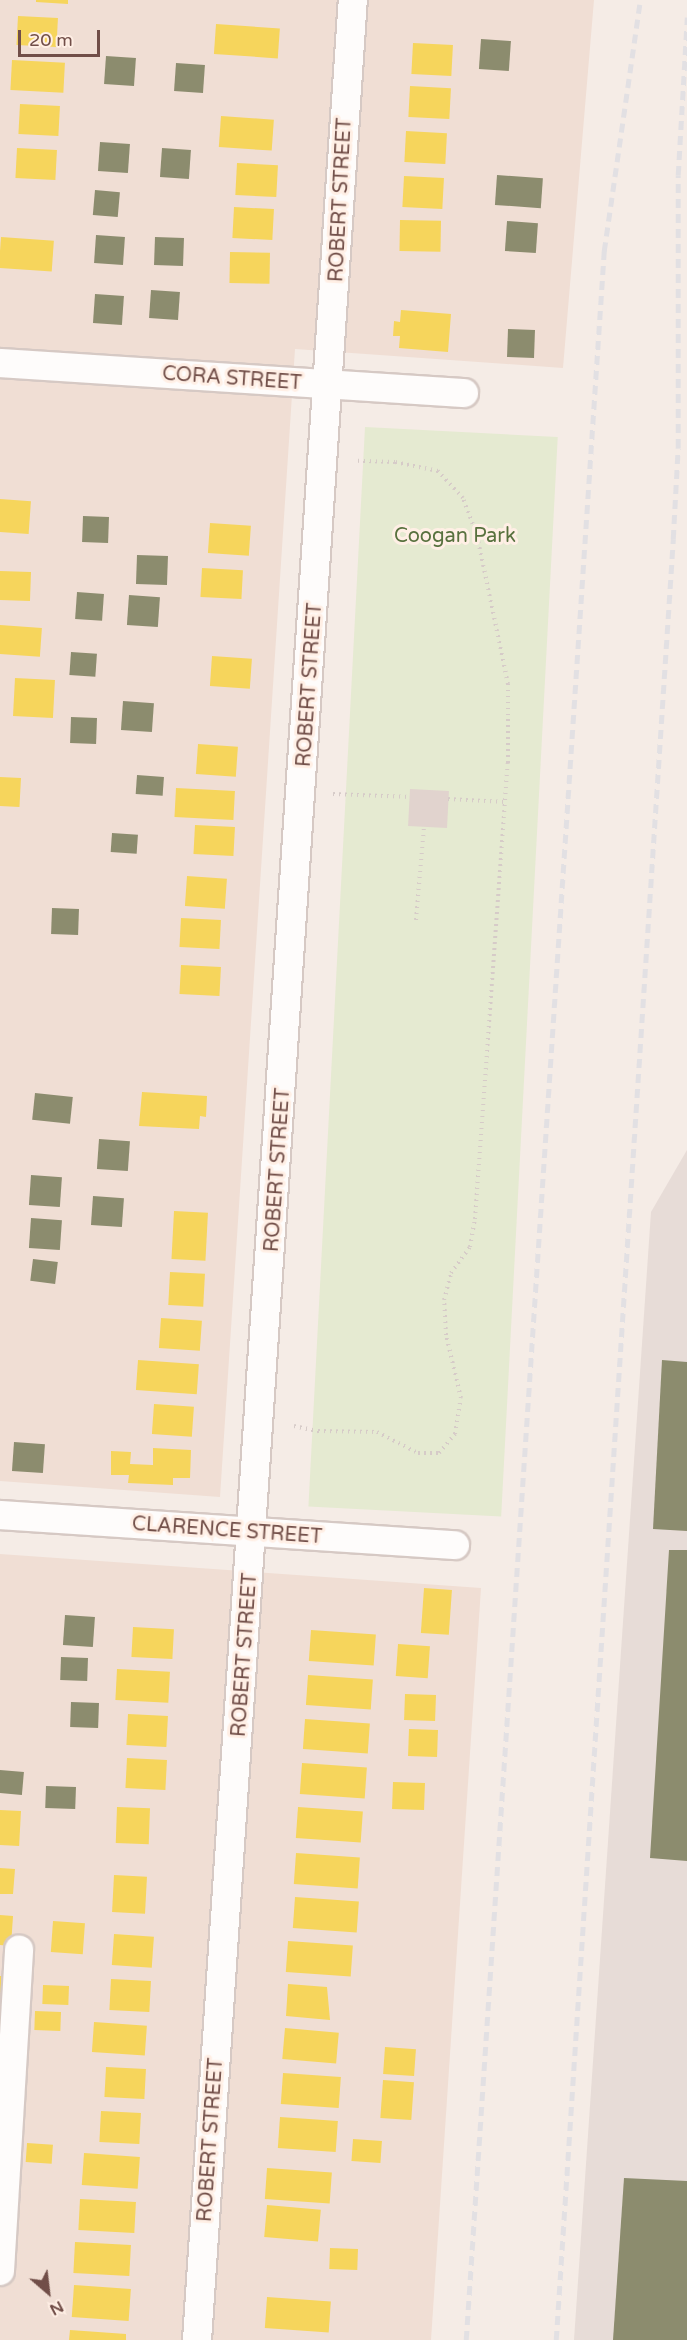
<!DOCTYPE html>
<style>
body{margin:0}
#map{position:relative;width:687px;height:2340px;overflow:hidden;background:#f5ece6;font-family:"Varela Round",sans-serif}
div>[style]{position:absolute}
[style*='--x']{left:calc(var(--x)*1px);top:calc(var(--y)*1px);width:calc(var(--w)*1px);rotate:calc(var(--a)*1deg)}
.residential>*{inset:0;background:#f0ded4}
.industrial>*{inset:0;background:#e7dcd7}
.green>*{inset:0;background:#e5ead1;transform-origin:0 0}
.homes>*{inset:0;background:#f6d55c;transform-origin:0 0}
.industry>*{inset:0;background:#8c8c6e;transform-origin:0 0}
.building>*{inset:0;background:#e1d3ce;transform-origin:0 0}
.path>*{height:4px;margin-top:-2px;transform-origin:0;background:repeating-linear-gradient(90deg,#d6cbc8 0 1.5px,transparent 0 6px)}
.roads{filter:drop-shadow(2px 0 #d6c9c4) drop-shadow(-2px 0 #d6c9c4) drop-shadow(0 2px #d6c9c4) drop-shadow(0 -2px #d6c9c4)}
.minor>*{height:28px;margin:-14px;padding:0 14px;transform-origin:14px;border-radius:14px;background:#fefcfb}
.rail>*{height:4.5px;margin-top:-2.25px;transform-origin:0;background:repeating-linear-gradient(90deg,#e2e0e3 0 9px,transparent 0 15px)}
span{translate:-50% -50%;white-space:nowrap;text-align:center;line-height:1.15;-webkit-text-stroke:6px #ffefe5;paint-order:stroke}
.street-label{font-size:20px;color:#714e48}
.park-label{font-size:20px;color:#58713e}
.north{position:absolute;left:18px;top:2262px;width:60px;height:60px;-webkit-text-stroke:4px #ffefe5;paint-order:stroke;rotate:152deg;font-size:16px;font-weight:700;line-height:24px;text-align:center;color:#714e48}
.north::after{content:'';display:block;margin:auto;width:21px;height:27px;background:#714e48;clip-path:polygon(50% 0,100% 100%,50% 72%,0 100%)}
.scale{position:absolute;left:18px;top:30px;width:82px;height:27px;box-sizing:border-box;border:3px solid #714e48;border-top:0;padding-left:8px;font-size:18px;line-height:21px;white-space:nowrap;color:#714e48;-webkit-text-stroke:4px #ffefe5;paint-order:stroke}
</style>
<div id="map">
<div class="residential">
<div style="clip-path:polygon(0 0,594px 0,563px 368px,295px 349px,220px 1497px,0 1481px)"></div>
<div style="clip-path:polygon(0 1554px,481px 1588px,431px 2340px,0 2340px)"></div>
</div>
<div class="industrial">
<div style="clip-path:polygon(687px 1150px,687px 2340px,574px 2340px,651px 1212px)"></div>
</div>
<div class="green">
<div style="left:365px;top:427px;width:193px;height:1081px;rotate:3deg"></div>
</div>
<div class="homes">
<div style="clip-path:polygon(36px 0,68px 0,68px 4px,36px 2px)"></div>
<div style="left:18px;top:16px;width:40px;height:29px;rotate:3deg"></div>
<div style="left:216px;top:24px;width:64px;height:30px;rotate:4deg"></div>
<div style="left:413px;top:43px;width:40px;height:31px;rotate:3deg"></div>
<div style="left:12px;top:60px;width:53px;height:30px;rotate:3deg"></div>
<div style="left:410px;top:86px;width:41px;height:31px;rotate:3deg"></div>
<div style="left:20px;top:104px;width:40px;height:30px;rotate:3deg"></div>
<div style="left:221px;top:116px;width:53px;height:31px;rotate:4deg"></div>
<div style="left:406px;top:131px;width:41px;height:31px;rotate:3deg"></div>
<div style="left:17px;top:148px;width:40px;height:30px;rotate:3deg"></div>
<div style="left:237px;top:163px;width:41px;height:32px;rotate:3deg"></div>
<div style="left:404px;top:176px;width:40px;height:31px;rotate:3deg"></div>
<div style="left:234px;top:207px;width:40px;height:31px;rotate:3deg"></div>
<div style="left:400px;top:220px;width:41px;height:31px;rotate:1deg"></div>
<div style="left:1px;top:237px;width:53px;height:31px;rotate:4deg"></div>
<div style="left:230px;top:252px;width:40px;height:31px;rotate:1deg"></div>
<div style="clip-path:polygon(401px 310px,451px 314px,448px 352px,399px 348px,400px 336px,393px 336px,394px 321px,400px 322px)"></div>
<div style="left:0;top:499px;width:31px;height:33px;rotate:4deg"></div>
<div style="left:210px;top:523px;width:41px;height:30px;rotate:4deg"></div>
<div style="left:202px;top:568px;width:41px;height:29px;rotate:3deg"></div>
<div style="left:0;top:571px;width:31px;height:29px;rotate:2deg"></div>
<div style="left:0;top:625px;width:42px;height:29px;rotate:4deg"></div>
<div style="left:212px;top:656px;width:40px;height:30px;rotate:4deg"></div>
<div style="left:15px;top:678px;width:40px;height:38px;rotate:3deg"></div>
<div style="left:198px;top:744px;width:40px;height:30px;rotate:4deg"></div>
<div style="left:0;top:777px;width:21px;height:29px;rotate:3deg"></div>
<div style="left:176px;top:788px;width:59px;height:29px;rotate:3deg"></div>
<div style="left:195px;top:825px;width:40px;height:29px;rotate:3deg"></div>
<div style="left:187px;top:876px;width:40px;height:30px;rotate:4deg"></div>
<div style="left:181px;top:918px;width:40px;height:29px;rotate:3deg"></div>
<div style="left:181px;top:965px;width:40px;height:29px;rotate:3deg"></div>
<div style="clip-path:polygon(142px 1092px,207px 1096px,206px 1117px,200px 1116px,199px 1129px,139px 1126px)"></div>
<div style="left:174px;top:1211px;width:34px;height:48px;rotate:3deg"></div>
<div style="left:170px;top:1272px;width:35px;height:33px;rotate:3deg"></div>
<div style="left:161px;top:1318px;width:41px;height:30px;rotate:4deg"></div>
<div style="left:138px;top:1360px;width:61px;height:30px;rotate:4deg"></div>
<div style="left:154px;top:1404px;width:40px;height:30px;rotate:4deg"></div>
<div style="clip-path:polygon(153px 1448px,191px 1450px,190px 1478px,173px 1478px,173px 1485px,128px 1483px,129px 1475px,111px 1475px,111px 1451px,131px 1452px,130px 1464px,153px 1465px)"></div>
<div style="left:424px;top:1588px;width:28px;height:45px;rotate:4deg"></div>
<div style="left:133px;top:1627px;width:41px;height:30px;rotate:3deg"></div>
<div style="left:311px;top:1630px;width:65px;height:31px;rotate:4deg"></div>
<div style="left:398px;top:1644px;width:32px;height:32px;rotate:4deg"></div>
<div style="left:117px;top:1669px;width:53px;height:31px;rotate:3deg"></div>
<div style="left:308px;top:1675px;width:65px;height:30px;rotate:4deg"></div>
<div style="left:405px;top:1694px;width:31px;height:26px;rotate:2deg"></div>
<div style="left:128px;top:1714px;width:40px;height:31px;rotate:3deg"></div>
<div style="left:305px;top:1719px;width:65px;height:30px;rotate:4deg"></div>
<div style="left:409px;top:1729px;width:29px;height:27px;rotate:2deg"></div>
<div style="left:127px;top:1758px;width:40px;height:30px;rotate:3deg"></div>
<div style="left:302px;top:1763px;width:65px;height:31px;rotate:4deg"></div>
<div style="left:393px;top:1782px;width:32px;height:27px;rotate:2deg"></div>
<div style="left:117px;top:1807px;width:33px;height:36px;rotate:2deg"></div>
<div style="left:298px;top:1807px;width:65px;height:31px;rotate:4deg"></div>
<div style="left:0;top:1810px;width:21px;height:35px;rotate:3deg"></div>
<div style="left:296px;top:1853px;width:64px;height:31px;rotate:4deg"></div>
<div style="clip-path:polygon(0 1868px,15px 1869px,13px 1894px,0 1894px)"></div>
<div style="left:114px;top:1875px;width:33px;height:37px;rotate:3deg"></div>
<div style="left:295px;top:1897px;width:64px;height:31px;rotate:4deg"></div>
<div style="clip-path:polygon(0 1915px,13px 1916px,11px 1946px,0 1945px)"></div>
<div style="left:53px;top:1921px;width:32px;height:31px;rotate:4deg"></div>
<div style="left:114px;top:1934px;width:40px;height:31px;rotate:4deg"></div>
<div style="left:288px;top:1941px;width:65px;height:31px;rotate:4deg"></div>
<div style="clip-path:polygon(0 1976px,8px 1976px,7px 1997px,0 1996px)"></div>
<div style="left:111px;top:1979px;width:40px;height:31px;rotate:3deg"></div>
<div style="clip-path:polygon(288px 1984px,327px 1987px,330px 2020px,286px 2016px)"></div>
<div style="left:43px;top:1985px;width:26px;height:19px;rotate:2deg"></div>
<div style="left:35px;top:2011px;width:26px;height:19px;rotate:2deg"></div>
<div style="left:94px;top:2022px;width:53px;height:30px;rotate:4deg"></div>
<div style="left:285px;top:2028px;width:54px;height:31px;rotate:5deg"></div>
<div style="left:385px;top:2047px;width:31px;height:27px;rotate:4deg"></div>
<div style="left:106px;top:2067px;width:40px;height:30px;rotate:3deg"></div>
<div style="left:283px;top:2073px;width:58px;height:31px;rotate:4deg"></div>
<div style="left:383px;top:2080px;width:31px;height:38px;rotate:4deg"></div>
<div style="left:101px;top:2111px;width:40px;height:31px;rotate:3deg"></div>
<div style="left:280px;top:2117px;width:58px;height:31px;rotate:4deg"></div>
<div style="left:353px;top:2139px;width:29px;height:22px;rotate:4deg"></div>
<div style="left:27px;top:2143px;width:26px;height:19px;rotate:4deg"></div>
<div style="left:84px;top:2153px;width:56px;height:32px;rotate:4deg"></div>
<div style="left:267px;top:2168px;width:65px;height:31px;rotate:4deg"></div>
<div style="left:80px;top:2199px;width:56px;height:31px;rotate:3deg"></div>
<div style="left:267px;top:2205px;width:54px;height:32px;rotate:5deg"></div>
<div style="left:75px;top:2242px;width:56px;height:31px;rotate:3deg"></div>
<div style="left:330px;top:2248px;width:28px;height:21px;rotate:2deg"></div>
<div style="left:74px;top:2285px;width:57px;height:32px;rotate:4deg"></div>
<div style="left:267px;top:2297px;width:64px;height:31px;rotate:4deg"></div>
<div style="clip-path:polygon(70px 2330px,126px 2334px,126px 2340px,69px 2340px)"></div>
</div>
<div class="industry">
<div style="left:481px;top:39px;width:30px;height:30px;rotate:4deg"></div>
<div style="left:106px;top:56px;width:30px;height:28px;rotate:4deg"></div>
<div style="left:176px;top:63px;width:29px;height:28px;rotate:4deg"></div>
<div style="left:100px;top:142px;width:30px;height:29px;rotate:4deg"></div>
<div style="left:162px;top:148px;width:29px;height:29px;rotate:4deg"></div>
<div style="left:497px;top:175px;width:46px;height:30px;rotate:4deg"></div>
<div style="left:95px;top:190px;width:25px;height:25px;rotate:5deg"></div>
<div style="left:507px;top:221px;width:31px;height:30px;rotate:4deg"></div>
<div style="left:96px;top:235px;width:29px;height:28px;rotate:4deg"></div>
<div style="left:155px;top:237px;width:29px;height:28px;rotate:2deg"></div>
<div style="left:151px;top:290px;width:29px;height:28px;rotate:4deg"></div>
<div style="left:95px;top:294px;width:29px;height:29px;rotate:4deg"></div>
<div style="left:508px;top:329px;width:27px;height:28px;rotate:2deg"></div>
<div style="left:83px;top:516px;width:26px;height:26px;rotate:2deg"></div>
<div style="left:137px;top:555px;width:31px;height:29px;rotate:2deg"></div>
<div style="left:77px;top:592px;width:27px;height:27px;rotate:4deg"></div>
<div style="left:129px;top:595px;width:31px;height:30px;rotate:4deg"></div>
<div style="left:71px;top:652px;width:26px;height:23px;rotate:4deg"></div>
<div style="left:123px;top:701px;width:31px;height:29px;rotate:4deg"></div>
<div style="left:71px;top:717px;width:26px;height:26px;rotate:2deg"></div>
<div style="left:137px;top:775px;width:27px;height:19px;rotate:4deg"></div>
<div style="left:112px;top:833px;width:26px;height:19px;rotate:4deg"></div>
<div style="left:52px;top:908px;width:27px;height:26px;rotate:2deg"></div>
<div style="left:35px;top:1093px;width:38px;height:27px;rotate:6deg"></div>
<div style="left:99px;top:1139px;width:31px;height:30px;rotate:4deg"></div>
<div style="left:31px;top:1175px;width:31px;height:30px;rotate:4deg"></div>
<div style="left:93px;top:1196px;width:31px;height:29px;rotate:4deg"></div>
<div style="left:31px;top:1218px;width:31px;height:30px;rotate:4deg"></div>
<div style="left:33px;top:1259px;width:25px;height:22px;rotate:7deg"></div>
<div style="clip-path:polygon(662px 1360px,687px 1362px,687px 1531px,653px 1529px)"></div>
<div style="left:14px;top:1442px;width:31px;height:29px;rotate:4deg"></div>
<div style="clip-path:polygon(669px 1550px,687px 1550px,687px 1861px,650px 1858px)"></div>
<div style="left:65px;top:1615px;width:30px;height:30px;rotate:4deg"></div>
<div style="left:61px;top:1657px;width:27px;height:23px;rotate:2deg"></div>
<div style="left:71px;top:1702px;width:28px;height:25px;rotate:2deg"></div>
<div style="left:0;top:1770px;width:24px;height:23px;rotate:5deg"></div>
<div style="left:46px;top:1786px;width:30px;height:22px;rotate:2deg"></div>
<div style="clip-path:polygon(624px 2178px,687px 2181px,687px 2340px,613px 2340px)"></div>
</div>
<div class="building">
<div style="left:410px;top:789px;width:39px;height:37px;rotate:3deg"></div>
</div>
<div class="path">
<div style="--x:333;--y:794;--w:77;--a:2.2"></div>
<div style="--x:448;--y:799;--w:57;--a:3"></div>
<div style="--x:416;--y:920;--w:94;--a:-85.1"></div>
<div style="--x:294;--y:1426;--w:25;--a:12"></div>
<div style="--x:318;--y:1431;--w:59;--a:1"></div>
<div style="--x:377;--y:1432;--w:46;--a:27.1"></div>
<div style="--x:418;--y:1453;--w:21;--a:0"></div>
<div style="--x:439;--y:1453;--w:25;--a:-50"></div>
<div style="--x:455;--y:1434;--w:36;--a:-81"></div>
<div style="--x:461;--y:1398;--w:65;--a:-103.4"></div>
<div style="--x:446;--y:1335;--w:35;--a:-93"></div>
<div style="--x:444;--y:1300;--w:28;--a:-75"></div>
<div style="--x:451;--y:1273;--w:32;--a:-54"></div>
<div style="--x:470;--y:1247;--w:28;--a:-80"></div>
<div style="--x:475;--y:1219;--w:457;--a:-85.9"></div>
<div style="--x:508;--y:763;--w:79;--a:-90"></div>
<div style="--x:508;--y:684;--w:152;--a:-101.8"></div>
<div style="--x:477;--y:535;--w:40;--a:-111"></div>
<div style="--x:463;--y:498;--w:37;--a:-133"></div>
<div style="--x:438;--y:471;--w:44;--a:-168.2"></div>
<div style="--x:395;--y:462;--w:37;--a:-178"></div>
</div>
<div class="roads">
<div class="minor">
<div style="--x:0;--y:363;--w:465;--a:3.7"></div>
<div style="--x:0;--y:1515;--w:456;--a:3.8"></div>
<div style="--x:0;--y:2271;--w:322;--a:-86.6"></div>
<div style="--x:197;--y:2340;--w:2345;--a:-86.19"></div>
</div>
</div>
<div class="rail">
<div style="--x:466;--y:2340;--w:2094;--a:-86.22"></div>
<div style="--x:604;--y:251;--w:254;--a:-81.8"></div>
<div style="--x:556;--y:2340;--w:1805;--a:-86.28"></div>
<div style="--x:673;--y:539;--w:91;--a:-86.9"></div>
<div style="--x:678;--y:448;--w:273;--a:-90"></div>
<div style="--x:678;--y:175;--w:158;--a:-86.7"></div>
</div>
<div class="street-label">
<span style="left:341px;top:200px;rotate:-87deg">ROBERT STREET</span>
<span style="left:232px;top:379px;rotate:4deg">CORA STREET</span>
<span style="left:310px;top:685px;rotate:-86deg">ROBERT STREET</span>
<span style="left:278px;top:1170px;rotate:-86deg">ROBERT STREET</span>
<span style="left:227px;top:1531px;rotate:4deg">CLARENCE STREET</span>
<span style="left:245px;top:1655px;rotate:-86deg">ROBERT STREET</span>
<span style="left:211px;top:2140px;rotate:-86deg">ROBERT STREET</span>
</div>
<div class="park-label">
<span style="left:455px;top:536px">Coogan Park</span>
</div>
<div class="north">N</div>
<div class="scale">20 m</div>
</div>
